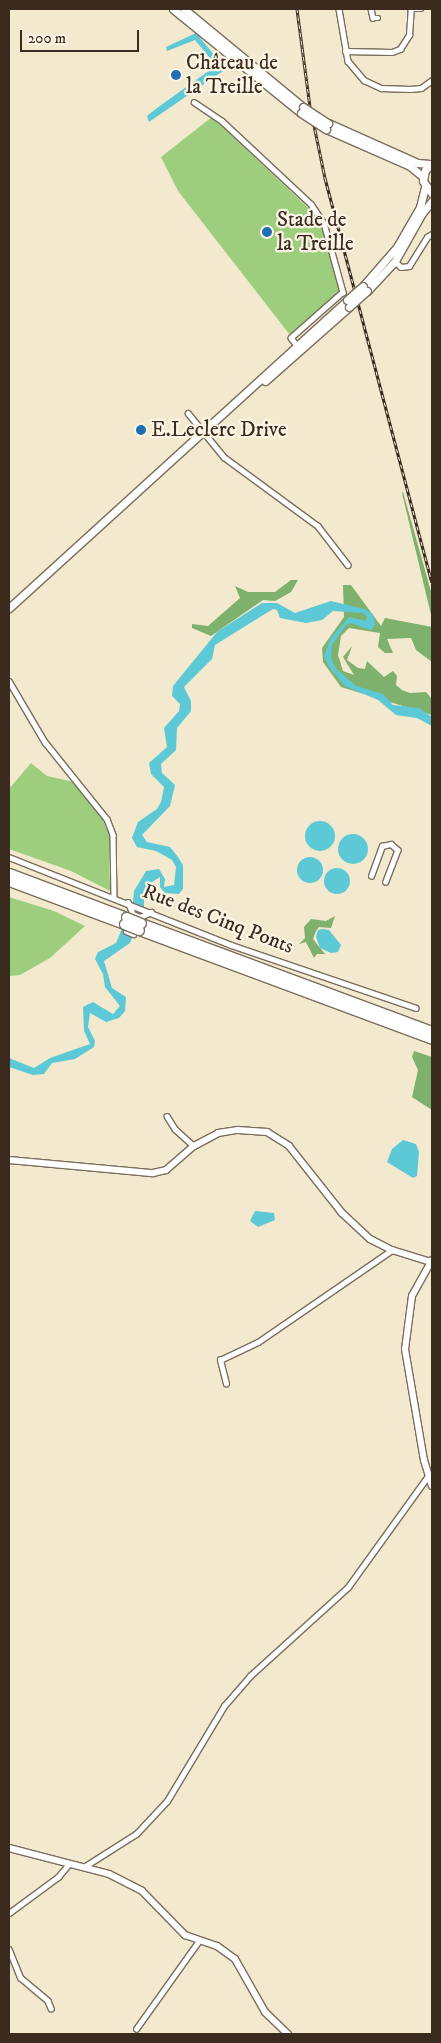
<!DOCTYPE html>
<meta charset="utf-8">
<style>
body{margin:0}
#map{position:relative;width:441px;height:2043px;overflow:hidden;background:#f2e9ce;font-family:"IM FELL DW Pica",serif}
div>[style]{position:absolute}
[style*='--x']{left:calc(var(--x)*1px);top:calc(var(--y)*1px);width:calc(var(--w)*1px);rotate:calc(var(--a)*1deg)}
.green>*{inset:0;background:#9dce7e}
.forest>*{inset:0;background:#7eb16d}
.water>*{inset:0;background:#5dc9d6}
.round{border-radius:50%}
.roads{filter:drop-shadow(1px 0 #7b6d5c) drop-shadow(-1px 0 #7b6d5c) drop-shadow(0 1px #7b6d5c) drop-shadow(0 -1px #7b6d5c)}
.street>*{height:4.5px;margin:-2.25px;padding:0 2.25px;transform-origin:2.25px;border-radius:2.25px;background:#fff}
.secondary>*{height:6px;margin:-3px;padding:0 3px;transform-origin:3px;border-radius:3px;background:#fff}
.primary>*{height:7px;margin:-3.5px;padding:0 3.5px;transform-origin:3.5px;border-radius:3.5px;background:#fff}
.highway>*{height:9px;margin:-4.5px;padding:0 4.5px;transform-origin:4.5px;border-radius:4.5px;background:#fff}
.rail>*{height:3px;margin-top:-1.5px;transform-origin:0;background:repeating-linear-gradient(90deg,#fcf5e5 0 4px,#3b2a1e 0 8px);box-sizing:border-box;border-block:1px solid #3b2a1e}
.bridges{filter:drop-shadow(1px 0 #7b6d5c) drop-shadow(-1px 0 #7b6d5c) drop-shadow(0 1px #7b6d5c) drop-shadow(0 -1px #7b6d5c)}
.primary-bridge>*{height:7px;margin:-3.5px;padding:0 3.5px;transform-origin:3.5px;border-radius:3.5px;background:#fff}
.highway-bridge>*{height:9px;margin:-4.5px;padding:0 4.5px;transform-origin:4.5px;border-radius:4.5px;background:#fff}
.dots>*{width:14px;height:14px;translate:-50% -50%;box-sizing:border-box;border:2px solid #fcf5e5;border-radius:50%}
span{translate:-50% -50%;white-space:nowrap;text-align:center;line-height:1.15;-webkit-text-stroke:4.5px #fcf5e5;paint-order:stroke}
.poi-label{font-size:21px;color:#3b2a1e}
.left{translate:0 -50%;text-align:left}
.street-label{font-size:21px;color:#3b2a1e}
.frame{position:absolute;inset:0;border:10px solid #3b2a1e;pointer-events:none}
.scale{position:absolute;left:20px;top:30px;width:119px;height:22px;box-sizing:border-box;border:2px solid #3b2a1e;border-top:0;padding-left:6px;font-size:15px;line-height:18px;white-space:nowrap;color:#3b2a1e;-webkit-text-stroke:4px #fcf5e5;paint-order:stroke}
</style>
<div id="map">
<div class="green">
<div style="clip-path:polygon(212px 117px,319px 218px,341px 291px,290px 335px,178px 191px,161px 157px)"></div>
<div style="clip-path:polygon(31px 763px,47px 776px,74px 782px,101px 816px,109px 834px,110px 891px,71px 871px,9px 849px,9px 789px)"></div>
<div style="clip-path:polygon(9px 897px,54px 911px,85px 926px,50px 958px,20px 975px,9px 976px)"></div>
</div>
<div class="forest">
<div style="clip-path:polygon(403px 492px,432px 595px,432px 619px,402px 493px)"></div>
<div style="clip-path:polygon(291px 580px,298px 580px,291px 592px,275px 601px,263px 600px,211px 636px,192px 628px,192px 624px,208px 626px,240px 598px,235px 586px,248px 592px,275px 592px)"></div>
<div style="clip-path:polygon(343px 585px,351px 585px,381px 626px,385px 618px,432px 627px,432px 662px,416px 650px,411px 638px,387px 639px,393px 653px,385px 653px,378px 647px,380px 633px,349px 628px,341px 636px,338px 655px,343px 671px,354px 675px,343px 657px,352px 646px,347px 660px,358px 668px,365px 669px,367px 661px,384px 677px,393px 671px,397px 676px,396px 685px,402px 690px,410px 693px,426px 692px,432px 699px,432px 715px,341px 687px,323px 662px,322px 648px,344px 617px)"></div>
<div style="clip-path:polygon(335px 916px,331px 928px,319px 927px,316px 931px,313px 939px,325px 954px,317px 954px,314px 958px,306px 942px,299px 944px,305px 938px,304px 927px,311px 919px,326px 921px)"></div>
<div style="clip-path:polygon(414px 1051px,432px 1057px,432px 1110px,412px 1097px,418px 1070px,412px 1057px)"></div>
</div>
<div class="water">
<div style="clip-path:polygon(196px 33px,226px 69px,149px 122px,147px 116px,157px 108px,210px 70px,218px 68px,195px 40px,167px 51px,166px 47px)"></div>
<div style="clip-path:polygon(331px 601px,364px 609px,373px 614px,375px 625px,371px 630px,351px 623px,346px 625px,332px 645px,331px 658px,336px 669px,356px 686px,383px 694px,393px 705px,419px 708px,432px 717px,432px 726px,417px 718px,396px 715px,378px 700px,345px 686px,329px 667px,324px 656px,331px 638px,349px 617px,366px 621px,367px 616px,362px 613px,333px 611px,322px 620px,306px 623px,280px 618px,277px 610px,273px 609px,215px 645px,212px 659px,184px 687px,191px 701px,191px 711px,177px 728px,176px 750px,161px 764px,162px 773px,175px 785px,170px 806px,142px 835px,147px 842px,170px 847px,178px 857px,183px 865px,183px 889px,179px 894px,165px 893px,160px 887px,160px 877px,149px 884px,144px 892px,144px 906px,130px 943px,104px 961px,112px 988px,126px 997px,125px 1011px,119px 1018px,106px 1022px,90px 1013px,88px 1027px,95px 1041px,94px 1047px,75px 1059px,52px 1063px,44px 1074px,33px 1075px,9px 1067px,9px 1058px,34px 1068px,50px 1058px,90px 1044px,84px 1031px,83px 1007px,93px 1002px,113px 1014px,120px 1006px,105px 987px,103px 974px,95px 959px,98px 952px,116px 943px,133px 902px,134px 891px,146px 871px,159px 869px,165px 879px,164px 887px,174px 885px,176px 867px,172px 860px,156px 851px,137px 847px,132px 838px,138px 822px,157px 809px,161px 802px,164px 787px,151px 774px,149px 763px,167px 747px,164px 728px,179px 711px,180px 704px,172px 696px,173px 686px,217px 632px,262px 603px,277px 603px,295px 613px)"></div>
<div class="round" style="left:305px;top:821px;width:30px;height:30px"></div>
<div class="round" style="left:338px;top:834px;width:30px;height:30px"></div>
<div class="round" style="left:297px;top:857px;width:26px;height:26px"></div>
<div class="round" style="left:324px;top:868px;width:26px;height:26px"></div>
<div style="clip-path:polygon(323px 929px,329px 930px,341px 945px,338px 952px,331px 953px,320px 948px,316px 937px,318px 930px)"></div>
<div style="clip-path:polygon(403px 1140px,416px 1144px,419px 1152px,417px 1176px,413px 1178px,387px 1162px,392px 1149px)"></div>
<div style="clip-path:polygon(255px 1211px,274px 1213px,275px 1220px,258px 1227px,250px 1221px)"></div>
</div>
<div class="roads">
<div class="street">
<div style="--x:339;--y:9;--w:53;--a:80.2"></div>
<div style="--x:348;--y:61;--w:25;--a:50"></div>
<div style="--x:364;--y:80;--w:19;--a:25"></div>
<div style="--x:381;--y:88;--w:29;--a:2"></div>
<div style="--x:410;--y:89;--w:11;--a:-5"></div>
<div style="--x:421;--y:88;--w:14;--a:-36"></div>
<div style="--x:371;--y:9;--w:9;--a:77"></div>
<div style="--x:373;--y:18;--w:5;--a:0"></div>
<div style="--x:410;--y:9;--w:11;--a:0"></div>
<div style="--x:345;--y:51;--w:47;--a:1.2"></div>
<div style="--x:392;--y:52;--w:9;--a:-21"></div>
<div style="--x:400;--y:49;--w:17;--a:-57"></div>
<div style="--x:409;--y:35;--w:26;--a:-86"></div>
<div style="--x:194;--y:102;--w:34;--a:34"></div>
<div style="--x:222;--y:121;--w:122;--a:43"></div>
<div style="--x:311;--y:204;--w:23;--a:56"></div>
<div style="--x:324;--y:223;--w:72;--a:74.6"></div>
<div style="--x:343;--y:292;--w:69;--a:138.5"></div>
<div style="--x:291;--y:338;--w:11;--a:49"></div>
<div style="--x:395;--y:261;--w:8;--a:45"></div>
<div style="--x:401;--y:267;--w:8;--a:-7"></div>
<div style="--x:409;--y:266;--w:34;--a:-58"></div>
<div style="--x:427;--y:237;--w:6;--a:-31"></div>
<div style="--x:188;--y:413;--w:57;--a:50.7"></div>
<div style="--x:224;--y:457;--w:117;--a:36.3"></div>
<div style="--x:318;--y:526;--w:49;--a:52.4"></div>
<div style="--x:9;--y:681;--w:71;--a:59.5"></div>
<div style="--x:45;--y:742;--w:99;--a:51.2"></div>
<div style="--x:107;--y:819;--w:17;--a:69"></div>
<div style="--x:113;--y:835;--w:62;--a:89.1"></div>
<div style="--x:9;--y:857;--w:239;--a:21.6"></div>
<div style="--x:231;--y:945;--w:195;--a:18.8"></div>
<div style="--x:371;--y:876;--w:32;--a:-70"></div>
<div style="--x:382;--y:846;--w:9;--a:-13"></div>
<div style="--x:391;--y:844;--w:9;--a:41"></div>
<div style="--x:398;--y:850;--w:34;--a:111"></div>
<div style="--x:128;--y:902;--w:13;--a:67"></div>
<div style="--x:133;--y:914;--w:8;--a:23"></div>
<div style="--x:140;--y:917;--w:12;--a:-24"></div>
<div style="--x:126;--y:931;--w:8;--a:23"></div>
<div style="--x:167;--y:1116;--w:15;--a:58"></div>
<div style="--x:175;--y:1129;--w:25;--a:42"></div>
<div style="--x:226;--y:1384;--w:25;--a:-104"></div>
<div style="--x:220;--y:1360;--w:42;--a:-25.3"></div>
<div style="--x:258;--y:1342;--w:163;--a:-34.5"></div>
<div style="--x:84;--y:1867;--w:62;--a:-32.4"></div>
<div style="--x:136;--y:1834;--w:45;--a:-46.8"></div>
<div style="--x:167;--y:1801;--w:111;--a:-59"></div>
<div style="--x:224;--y:1706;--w:40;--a:-49"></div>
<div style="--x:250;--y:1676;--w:132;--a:-42.2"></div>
<div style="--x:348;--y:1587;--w:137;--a:-54.2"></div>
<div style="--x:9;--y:1913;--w:61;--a:-36.3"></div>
<div style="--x:58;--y:1877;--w:17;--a:-50"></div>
<div style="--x:9;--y:1949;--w:31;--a:68"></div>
<div style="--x:21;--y:1978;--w:35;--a:40"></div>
<div style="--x:48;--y:2001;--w:8;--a:67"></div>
<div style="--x:136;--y:2029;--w:107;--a:-54.5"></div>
</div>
<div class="secondary">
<div style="--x:9;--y:1160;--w:145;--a:5.2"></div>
<div style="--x:153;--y:1173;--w:13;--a:-13"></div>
<div style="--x:166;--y:1170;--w:37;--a:-41"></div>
<div style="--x:194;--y:1146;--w:27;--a:-28"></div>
<div style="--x:218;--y:1133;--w:20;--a:-9"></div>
<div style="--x:238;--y:1130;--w:29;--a:4"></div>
<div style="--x:267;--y:1132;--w:26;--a:32"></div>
<div style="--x:289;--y:1146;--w:85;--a:51.7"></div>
<div style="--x:342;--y:1213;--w:38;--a:43"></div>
<div style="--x:370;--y:1239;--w:25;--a:27"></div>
<div style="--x:392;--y:1250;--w:41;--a:17.1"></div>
<div style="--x:432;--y:1260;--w:41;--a:119.1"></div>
<div style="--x:412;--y:1296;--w:53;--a:97.5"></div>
<div style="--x:405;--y:1349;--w:113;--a:80.3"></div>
<div style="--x:424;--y:1460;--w:27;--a:73"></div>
<div style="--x:9;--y:1848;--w:103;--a:14.6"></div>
<div style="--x:109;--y:1874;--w:37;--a:27"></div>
<div style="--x:142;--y:1891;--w:62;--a:45.7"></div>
<div style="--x:185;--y:1935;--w:34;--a:19"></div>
<div style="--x:217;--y:1946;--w:22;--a:36"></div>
<div style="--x:235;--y:1959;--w:61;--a:60.5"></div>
<div style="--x:265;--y:2012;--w:32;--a:44"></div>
</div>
<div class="primary">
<div style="--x:173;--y:9;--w:165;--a:39.1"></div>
<div style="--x:184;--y:9;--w:154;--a:39.5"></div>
<div style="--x:328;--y:123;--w:98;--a:24"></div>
<div style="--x:418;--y:163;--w:12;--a:5"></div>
<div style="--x:326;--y:129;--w:92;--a:23.8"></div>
<div style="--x:410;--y:166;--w:17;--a:40"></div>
<div style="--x:432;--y:164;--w:9;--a:139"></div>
<div style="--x:425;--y:170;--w:11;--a:100"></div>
<div style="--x:423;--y:181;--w:16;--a:55"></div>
<div style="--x:363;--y:286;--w:52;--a:-48.9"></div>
<div style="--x:397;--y:247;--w:46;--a:-60.1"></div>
<div style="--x:420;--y:207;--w:21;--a:-76"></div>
<div style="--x:367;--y:291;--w:41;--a:-47"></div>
<div style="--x:395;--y:261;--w:55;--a:-60.6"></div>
<div style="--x:422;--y:213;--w:16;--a:-50"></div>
<div style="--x:265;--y:381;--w:112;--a:-41.4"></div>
<div style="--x:9;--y:608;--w:457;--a:-42.3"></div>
</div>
<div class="highway">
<div style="--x:9;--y:873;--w:125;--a:20.6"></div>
<div style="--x:9;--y:881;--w:123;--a:20.5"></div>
<div style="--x:141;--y:923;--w:310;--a:20.4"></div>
<div style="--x:139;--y:930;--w:313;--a:20.4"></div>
</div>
</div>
<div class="rail">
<div style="--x:297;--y:9;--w:98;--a:82.4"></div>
<div style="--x:310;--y:106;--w:74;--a:78.2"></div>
<div style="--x:325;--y:178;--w:418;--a:75.2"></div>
</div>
<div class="bridges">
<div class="primary-bridge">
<div style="--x:303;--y:107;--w:30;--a:33"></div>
<div style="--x:301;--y:113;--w:30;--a:33"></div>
<div style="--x:347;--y:300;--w:21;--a:-41"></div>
<div style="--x:349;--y:307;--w:24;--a:-42"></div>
</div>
<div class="highway-bridge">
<div style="--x:126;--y:917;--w:16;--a:22"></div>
<div style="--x:124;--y:924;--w:16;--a:22"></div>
</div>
</div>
<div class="dots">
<div style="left:176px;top:75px;background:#1f6fb2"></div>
<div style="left:267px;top:232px;background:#1f6fb2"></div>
<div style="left:141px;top:430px;background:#1f6fb2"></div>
</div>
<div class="poi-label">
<span class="left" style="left:186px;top:75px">Château de<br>la Treille</span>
<span class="left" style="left:277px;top:232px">Stade de<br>la Treille</span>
<span class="left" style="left:151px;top:430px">E.Leclerc Drive</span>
</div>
<div class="street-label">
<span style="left:218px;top:919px;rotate:21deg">Rue des Cinq Ponts</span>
</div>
<div class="frame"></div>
<div class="scale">200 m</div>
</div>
